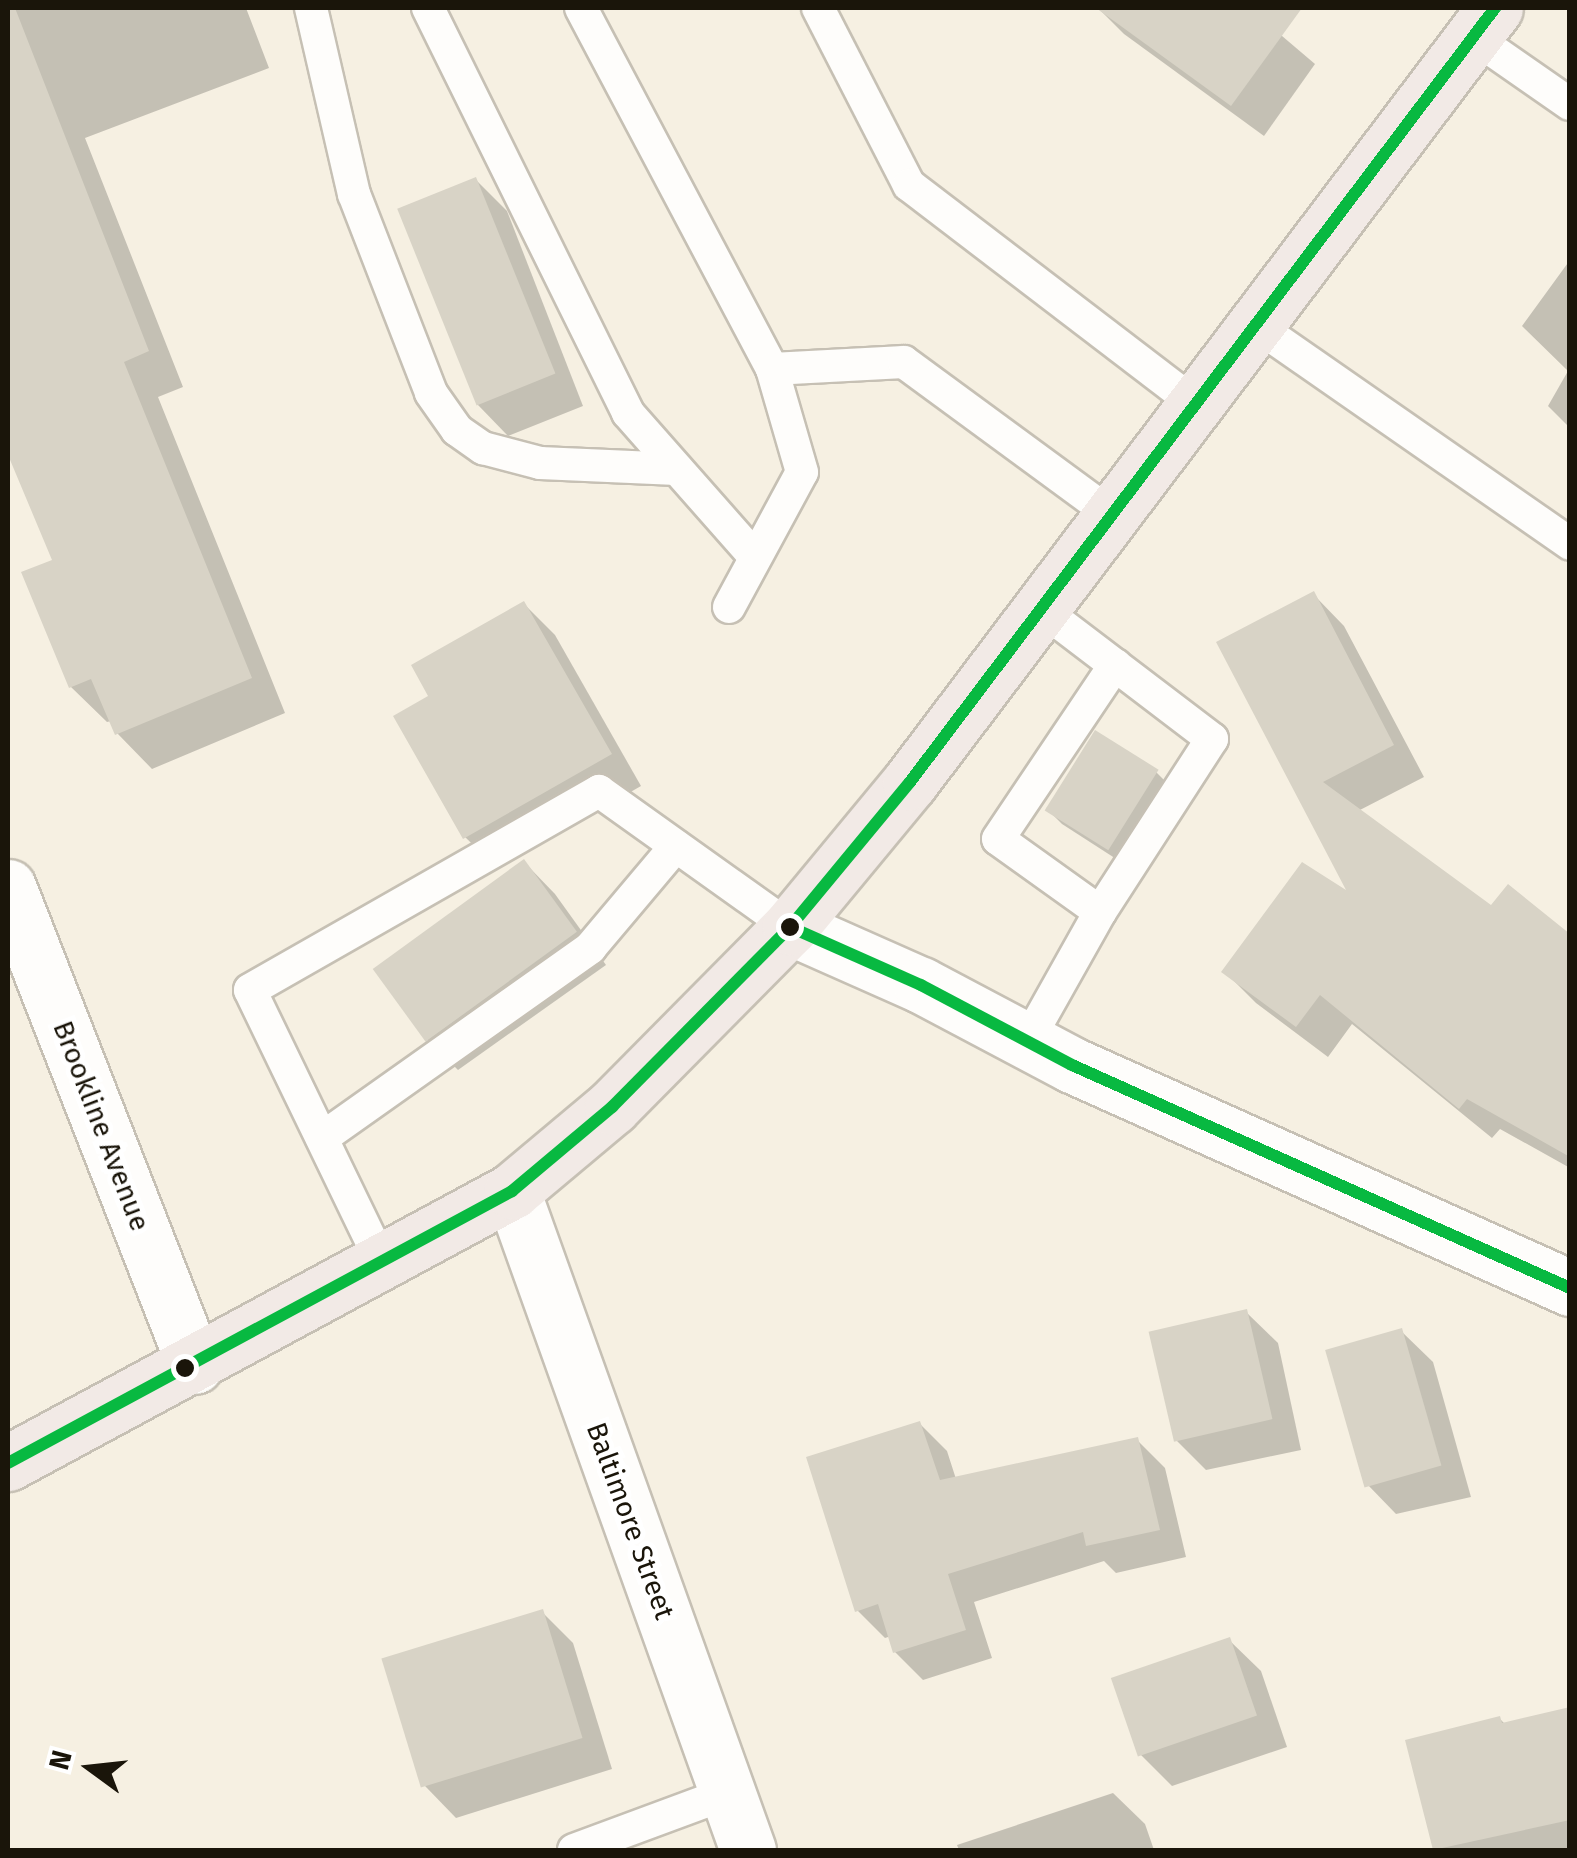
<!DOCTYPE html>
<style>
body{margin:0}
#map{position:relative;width:1577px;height:1858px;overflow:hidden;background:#f6f0e2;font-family:"Fira Sans",sans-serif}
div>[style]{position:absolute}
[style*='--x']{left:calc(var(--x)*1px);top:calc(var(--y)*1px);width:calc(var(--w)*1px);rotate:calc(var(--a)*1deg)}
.shadow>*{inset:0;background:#0003}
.building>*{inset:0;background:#d8d3c6;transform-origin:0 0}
.roads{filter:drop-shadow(2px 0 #c6c0b4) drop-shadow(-2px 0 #c6c0b4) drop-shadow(0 2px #c6c0b4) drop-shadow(0 -2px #c6c0b4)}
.service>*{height:32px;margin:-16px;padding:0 16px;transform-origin:16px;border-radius:16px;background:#fefdfb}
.minor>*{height:55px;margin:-27.5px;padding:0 27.5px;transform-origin:27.5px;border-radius:27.5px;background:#fefdfb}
.secondary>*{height:55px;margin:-27.5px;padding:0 27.5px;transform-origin:27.5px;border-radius:27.5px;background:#fefdfb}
.primary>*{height:55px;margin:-27.5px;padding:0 27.5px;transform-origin:27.5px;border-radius:27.5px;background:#f2eae6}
.bus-1>*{height:12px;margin:-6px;padding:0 6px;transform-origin:6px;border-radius:6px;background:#08b941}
.dots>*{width:28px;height:28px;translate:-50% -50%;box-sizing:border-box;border:5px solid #fff;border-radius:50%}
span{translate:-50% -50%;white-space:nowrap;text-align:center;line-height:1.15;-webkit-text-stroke:10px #fff;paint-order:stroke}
.street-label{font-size:28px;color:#1a150a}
.frame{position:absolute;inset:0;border:10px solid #1a150a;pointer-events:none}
.north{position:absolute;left:40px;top:1718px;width:100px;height:100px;-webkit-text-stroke:8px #fff;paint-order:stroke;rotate:285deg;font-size:28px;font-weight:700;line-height:40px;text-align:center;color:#1a150a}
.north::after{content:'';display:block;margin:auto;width:35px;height:45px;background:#1a150a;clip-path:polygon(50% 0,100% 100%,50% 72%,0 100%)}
</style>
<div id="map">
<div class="shadow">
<div style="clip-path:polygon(8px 8px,246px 8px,269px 68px,85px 138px,183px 387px,158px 397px,285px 713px,152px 769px,117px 733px,111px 721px,107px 722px,71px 687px,56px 561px,8px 443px)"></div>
<div style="clip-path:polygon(1098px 8px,1249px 8px,1315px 64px,1264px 136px,1124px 34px)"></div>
<div style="clip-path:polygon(476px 180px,507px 211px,583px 406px,508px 436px,477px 404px)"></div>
<div style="clip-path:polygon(1570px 260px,1570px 428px,1548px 406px,1568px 371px,1522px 326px)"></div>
<div style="clip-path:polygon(1313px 594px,1344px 626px,1424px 777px,1358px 811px,1492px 908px,1570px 937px,1570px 1168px,1500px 1129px,1492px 1138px,1352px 1024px,1328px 1057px,1256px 1003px,1225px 972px,1352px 897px,1220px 643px)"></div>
<div style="clip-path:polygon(524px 604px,555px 635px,641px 786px,497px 868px,465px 837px,431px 697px)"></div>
<div style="clip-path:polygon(1156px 772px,1172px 788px,1124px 864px,1062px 824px,1046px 808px)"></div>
<div style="clip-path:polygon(524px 862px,555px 894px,606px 965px,458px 1070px,427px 1039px)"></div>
<div style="clip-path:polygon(1246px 1312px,1278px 1343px,1301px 1450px,1206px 1470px,1175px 1439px)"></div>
<div style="clip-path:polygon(1401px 1331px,1433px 1362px,1471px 1497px,1396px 1514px,1365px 1482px)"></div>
<div style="clip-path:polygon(919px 1423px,947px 1451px,956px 1479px,1137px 1440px,1165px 1468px,1186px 1557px,1116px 1573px,1104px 1561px,974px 1602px,992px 1658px,923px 1680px,895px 1652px,891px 1636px,885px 1638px,857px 1610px)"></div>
<div style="clip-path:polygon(542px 1612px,573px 1643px,612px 1769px,456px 1818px,425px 1786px)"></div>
<div style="clip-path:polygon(1229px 1640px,1261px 1671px,1287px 1747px,1172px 1786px,1141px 1755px)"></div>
<div style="clip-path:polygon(1570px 1710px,1570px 1850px,1435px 1850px,1408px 1742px,1500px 1719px,1506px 1725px)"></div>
<div style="clip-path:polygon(1113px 1793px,1145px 1824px,1154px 1850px,959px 1850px,957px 1845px)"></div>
</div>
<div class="building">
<div style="clip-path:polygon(8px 8px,15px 8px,149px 351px,124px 362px,252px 678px,115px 735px,91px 679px,69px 688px,21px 572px,52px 560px,8px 455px)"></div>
<div style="clip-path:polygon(1096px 8px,1302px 8px,1231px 106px)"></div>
<div style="left:476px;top:177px;width:212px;height:85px;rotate:68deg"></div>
<div style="clip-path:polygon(1314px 591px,1394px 745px,1323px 782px,1491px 905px,1508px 884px,1570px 934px,1570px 1157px,1467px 1099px,1459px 1109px,1320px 995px,1296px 1027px,1221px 972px,1302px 862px,1346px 890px,1216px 642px)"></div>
<div style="clip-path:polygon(524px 601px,612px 754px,463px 839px,393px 716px,428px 696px,411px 665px)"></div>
<div style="left:1095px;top:730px;width:75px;height:95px;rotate:32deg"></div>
<div style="left:524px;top:859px;width:90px;height:187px;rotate:54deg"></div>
<div style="left:1247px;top:1309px;width:113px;height:101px;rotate:77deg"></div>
<div style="left:1402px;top:1328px;width:143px;height:80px;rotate:74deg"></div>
<div style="clip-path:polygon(920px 1421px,940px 1480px,1138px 1437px,1160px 1530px,1086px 1546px,1083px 1532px,948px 1574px,966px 1630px,893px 1653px,878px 1604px,855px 1612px,806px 1457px)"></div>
<div style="left:543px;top:1609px;width:135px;height:169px;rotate:73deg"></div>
<div style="left:1230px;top:1637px;width:83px;height:126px;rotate:71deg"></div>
<div style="clip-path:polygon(1570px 1707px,1570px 1820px,1433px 1850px,1405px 1740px,1500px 1716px,1502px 1723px)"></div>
</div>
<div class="roads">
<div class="service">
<div style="--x:311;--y:8;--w:191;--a:77"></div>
<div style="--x:354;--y:194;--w:213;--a:68.8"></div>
<div style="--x:431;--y:393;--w:45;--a:54.9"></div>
<div style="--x:457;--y:430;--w:32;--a:35"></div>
<div style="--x:483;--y:448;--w:59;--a:14.7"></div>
<div style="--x:540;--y:463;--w:137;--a:2.5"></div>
<div style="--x:428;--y:8;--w:452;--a:63.7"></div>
<div style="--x:628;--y:413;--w:192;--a:48.6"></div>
<div style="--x:581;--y:8;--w:408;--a:62.1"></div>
<div style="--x:772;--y:369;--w:132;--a:-3"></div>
<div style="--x:904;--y:362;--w:257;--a:36.3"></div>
<div style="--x:818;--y:8;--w:199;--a:62.8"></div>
<div style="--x:909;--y:185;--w:359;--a:37.4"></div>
<div style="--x:1472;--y:36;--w:119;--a:34.8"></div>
<div style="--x:1254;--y:324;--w:385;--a:34.8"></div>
<div style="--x:729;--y:607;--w:153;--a:-61.6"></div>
<div style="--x:802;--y:472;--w:107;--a:-106.2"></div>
<div style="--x:1100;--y:912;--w:125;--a:-144.4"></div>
<div style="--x:998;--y:839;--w:210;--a:-56.1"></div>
<div style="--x:1027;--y:1042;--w:149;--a:-60.7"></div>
<div style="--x:1100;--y:912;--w:206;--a:-57.1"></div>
<div style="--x:1212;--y:739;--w:216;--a:-142.7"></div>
<div style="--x:322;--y:1138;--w:329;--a:-35.3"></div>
<div style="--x:590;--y:948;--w:133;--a:-49.9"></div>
<div style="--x:382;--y:1263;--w:303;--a:-115.8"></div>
<div style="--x:250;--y:990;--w:402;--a:-29.7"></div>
<div style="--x:599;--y:791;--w:234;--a:35.5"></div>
<div style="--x:574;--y:1850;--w:164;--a:-20.3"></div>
</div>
<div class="minor">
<div style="--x:8;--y:887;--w:514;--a:68.67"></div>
<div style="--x:512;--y:1191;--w:700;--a:70.3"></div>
</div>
<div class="secondary">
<div style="--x:790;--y:927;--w:143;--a:23.9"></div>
<div style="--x:921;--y:985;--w:171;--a:27.9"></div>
<div style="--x:1072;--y:1065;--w:546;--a:24.12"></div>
</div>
<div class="primary">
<div style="--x:8;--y:1463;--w:573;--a:-28.35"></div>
<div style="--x:512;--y:1191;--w:131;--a:-40"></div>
<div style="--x:612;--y:1107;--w:253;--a:-45.3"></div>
<div style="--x:790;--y:927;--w:188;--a:-50.4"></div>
<div style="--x:910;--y:782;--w:970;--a:-52.92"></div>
</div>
</div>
<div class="bus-1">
<div style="--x:790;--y:927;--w:143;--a:23.9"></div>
<div style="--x:921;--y:985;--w:171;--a:27.9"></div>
<div style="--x:1072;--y:1065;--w:546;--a:24.12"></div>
<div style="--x:8;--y:1463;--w:573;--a:-28.35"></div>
<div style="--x:512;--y:1191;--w:131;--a:-40"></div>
<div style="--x:612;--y:1107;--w:253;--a:-45.3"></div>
<div style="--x:790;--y:927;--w:188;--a:-50.4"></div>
<div style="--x:910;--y:782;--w:970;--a:-52.92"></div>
</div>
<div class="dots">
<div style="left:790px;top:927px;background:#1a150a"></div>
<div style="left:185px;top:1368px;background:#1a150a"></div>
</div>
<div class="street-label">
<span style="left:101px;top:1126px;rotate:69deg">Brookline Avenue</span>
<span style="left:630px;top:1521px;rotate:70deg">Baltimore Street</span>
</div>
<div class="frame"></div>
<div class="north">N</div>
</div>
